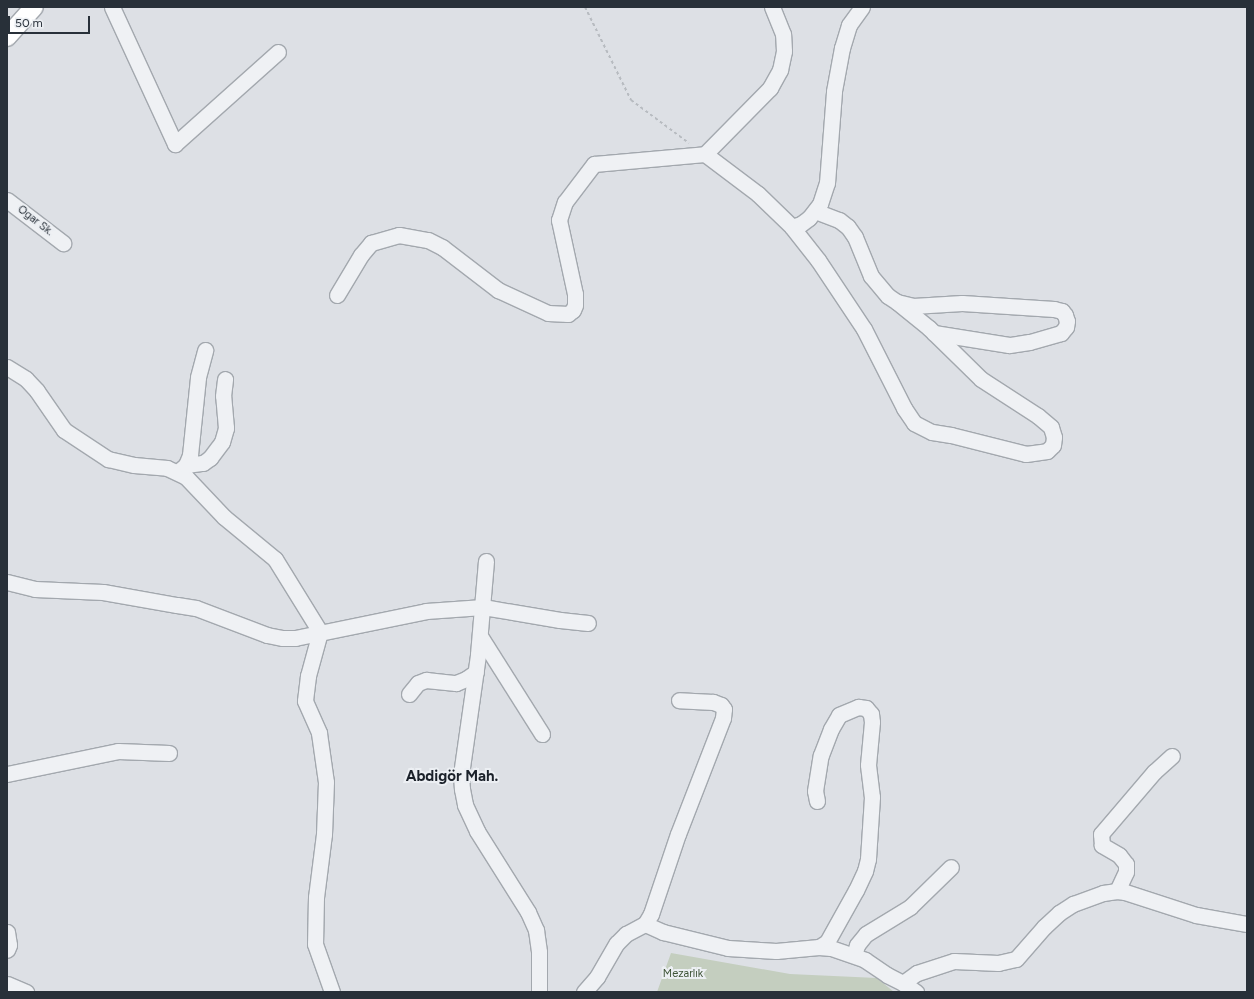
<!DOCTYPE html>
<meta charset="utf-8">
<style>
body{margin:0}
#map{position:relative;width:1254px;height:999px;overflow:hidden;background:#dde0e5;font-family:Figtree,sans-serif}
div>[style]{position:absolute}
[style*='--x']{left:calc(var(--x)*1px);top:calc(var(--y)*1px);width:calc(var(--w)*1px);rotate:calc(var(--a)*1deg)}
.green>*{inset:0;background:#c4cebf}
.path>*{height:2px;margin-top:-1px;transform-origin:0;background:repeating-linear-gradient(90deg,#b7bbc0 0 3px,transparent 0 6px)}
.roads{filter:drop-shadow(1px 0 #a3a8ae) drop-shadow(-1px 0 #a3a8ae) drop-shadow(0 1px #a3a8ae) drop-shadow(0 -1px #a3a8ae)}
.minor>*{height:15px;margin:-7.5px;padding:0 7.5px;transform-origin:7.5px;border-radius:7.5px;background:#eff1f4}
.major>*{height:18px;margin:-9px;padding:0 9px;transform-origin:9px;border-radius:9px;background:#fff}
span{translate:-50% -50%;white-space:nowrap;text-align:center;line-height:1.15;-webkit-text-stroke:4px #eceff3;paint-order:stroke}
.street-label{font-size:11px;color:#283039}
.park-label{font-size:11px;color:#3e5337}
.district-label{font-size:15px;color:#1b212a;font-weight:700}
.frame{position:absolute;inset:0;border:8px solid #283039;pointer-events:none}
.scale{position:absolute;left:8px;top:16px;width:82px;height:18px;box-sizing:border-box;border:2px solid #283039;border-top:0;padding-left:5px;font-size:12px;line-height:14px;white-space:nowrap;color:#283039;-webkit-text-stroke:3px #eceff3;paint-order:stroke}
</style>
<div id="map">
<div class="green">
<div style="clip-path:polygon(671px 953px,790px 974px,877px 978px,894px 992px,657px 992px)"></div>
</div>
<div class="path">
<div style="--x:585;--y:7;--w:104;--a:63.7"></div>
<div style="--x:631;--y:100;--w:72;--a:36.6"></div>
</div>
<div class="roads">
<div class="minor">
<div style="--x:112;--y:7;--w:151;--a:65.3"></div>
<div style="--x:175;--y:144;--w:138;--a:-41.8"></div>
<div style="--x:705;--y:154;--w:66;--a:37"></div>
<div style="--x:758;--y:194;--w:47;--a:44.1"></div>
<div style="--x:792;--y:227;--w:9;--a:-18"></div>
<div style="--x:801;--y:224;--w:10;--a:-37"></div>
<div style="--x:809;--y:218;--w:18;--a:-52"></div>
<div style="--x:820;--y:204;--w:22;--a:-72"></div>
<div style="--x:827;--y:183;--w:92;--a:-85.6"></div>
<div style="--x:834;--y:91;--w:44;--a:-79.5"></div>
<div style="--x:842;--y:48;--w:24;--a:-73"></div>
<div style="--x:849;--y:25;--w:22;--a:-54"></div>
<div style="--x:7;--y:200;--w:71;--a:37.5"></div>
<div style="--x:815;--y:211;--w:26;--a:21"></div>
<div style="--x:839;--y:220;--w:11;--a:38"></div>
<div style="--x:848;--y:227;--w:12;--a:55"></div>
<div style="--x:855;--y:237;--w:42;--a:67.7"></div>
<div style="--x:871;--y:276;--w:26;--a:50"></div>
<div style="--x:888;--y:296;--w:11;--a:34"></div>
<div style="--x:897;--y:302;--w:16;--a:14"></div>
<div style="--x:913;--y:306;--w:49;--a:-3.5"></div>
<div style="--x:962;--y:303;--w:92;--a:3.7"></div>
<div style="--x:1054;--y:309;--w:8;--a:14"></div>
<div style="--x:1062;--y:311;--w:5;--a:53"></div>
<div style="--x:1065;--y:315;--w:6;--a:72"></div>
<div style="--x:1067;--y:321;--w:6;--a:99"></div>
<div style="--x:1066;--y:327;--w:8;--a:130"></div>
<div style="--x:1061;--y:333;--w:33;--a:164"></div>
<div style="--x:1029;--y:342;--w:20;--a:171"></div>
<div style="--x:1009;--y:345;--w:76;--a:-170.9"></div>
<div style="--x:792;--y:227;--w:42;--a:51.8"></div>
<div style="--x:818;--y:260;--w:83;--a:56.3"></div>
<div style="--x:864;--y:329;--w:89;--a:63.1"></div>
<div style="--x:904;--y:408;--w:18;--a:56"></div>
<div style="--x:914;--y:423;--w:20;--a:27"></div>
<div style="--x:932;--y:432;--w:19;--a:9"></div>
<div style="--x:951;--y:435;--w:77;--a:14.2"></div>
<div style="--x:1026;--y:454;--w:21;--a:-8"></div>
<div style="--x:1047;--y:451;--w:8;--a:-45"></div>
<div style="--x:1053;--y:445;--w:8;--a:-83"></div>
<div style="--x:1054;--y:437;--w:10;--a:-107"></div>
<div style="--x:1051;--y:427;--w:17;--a:-140"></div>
<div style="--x:1038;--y:416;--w:68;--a:-147"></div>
<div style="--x:981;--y:379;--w:73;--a:-135.6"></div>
<div style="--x:929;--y:328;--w:41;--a:-140.9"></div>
<div style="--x:337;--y:295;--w:47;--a:-59"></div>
<div style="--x:361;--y:255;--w:16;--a:-50"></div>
<div style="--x:371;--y:243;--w:29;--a:-16"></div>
<div style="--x:399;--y:235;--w:29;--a:10"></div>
<div style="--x:428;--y:240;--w:16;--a:27"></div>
<div style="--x:442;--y:247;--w:71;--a:37.5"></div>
<div style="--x:498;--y:290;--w:55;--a:24.7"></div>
<div style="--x:548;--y:313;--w:20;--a:3"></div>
<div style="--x:568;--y:314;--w:6;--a:-39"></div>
<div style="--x:573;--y:310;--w:5;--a:-68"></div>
<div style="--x:575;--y:305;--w:11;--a:-90"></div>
<div style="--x:575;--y:294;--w:76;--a:-102.2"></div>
<div style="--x:559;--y:220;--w:19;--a:-72"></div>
<div style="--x:565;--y:202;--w:48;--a:-52.7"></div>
<div style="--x:594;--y:164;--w:111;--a:-5.1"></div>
<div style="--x:705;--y:154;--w:93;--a:-45.4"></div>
<div style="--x:770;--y:88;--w:21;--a:-61"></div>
<div style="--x:780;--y:70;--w:19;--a:-78"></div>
<div style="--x:784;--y:51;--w:17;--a:-93"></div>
<div style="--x:783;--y:34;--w:29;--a:-112"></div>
<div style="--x:7;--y:367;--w:22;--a:32"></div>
<div style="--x:26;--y:379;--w:16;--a:47"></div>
<div style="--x:37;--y:391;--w:47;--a:55.3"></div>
<div style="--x:64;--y:430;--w:53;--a:33.4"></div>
<div style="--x:108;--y:459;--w:27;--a:13"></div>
<div style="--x:134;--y:465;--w:33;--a:5"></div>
<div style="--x:167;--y:468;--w:21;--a:25"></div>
<div style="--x:186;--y:477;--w:55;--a:46.5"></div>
<div style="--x:224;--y:517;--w:66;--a:39.5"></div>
<div style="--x:275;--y:559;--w:86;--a:58.3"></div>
<div style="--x:320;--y:632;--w:46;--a:105.3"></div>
<div style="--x:308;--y:676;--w:25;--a:97"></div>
<div style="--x:305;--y:701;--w:35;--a:66"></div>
<div style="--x:319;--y:733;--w:49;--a:81.9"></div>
<div style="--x:326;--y:782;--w:52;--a:92.2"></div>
<div style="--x:324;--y:834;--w:64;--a:97.2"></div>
<div style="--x:316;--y:897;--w:47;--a:91.2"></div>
<div style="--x:315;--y:944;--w:51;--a:70.5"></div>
<div style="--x:186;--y:465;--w:17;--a:-7"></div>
<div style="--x:203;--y:463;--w:9;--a:-36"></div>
<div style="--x:210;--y:458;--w:20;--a:-53"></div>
<div style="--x:222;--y:442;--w:15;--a:-74"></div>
<div style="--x:226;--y:428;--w:32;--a:-95"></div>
<div style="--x:223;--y:396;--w:17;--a:-83"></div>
<div style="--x:178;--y:472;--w:11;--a:-41"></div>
<div style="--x:186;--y:465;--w:11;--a:-68"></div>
<div style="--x:190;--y:455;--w:78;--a:-84.1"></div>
<div style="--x:198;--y:377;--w:28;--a:-75"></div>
<div style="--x:486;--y:561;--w:94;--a:94.9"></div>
<div style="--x:478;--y:655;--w:121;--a:98.1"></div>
<div style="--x:461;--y:775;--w:14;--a:86"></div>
<div style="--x:462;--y:789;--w:16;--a:79"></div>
<div style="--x:465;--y:805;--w:29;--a:65"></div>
<div style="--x:477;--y:831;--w:96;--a:57.8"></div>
<div style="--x:528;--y:912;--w:20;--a:66"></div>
<div style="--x:536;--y:930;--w:22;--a:82"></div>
<div style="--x:539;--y:952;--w:40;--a:90"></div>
<div style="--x:7;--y:582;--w:29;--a:14"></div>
<div style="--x:35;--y:589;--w:68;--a:2.5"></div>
<div style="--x:103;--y:592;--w:75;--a:10"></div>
<div style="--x:177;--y:605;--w:19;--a:9"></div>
<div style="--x:196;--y:608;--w:76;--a:20.8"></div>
<div style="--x:267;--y:635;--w:16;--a:11"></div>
<div style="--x:283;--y:638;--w:12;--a:0"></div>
<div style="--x:295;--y:638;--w:134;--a:-11.6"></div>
<div style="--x:426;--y:611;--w:57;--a:-4"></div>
<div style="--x:483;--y:607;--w:78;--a:9.6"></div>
<div style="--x:560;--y:620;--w:28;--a:6"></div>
<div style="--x:480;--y:636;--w:116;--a:57.7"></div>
<div style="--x:409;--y:694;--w:14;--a:-51"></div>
<div style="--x:418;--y:683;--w:9;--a:-21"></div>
<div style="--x:426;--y:680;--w:30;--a:6"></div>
<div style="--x:456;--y:683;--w:11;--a:-22"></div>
<div style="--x:466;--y:679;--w:12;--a:-35"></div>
<div style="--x:7;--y:774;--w:113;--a:-11.7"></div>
<div style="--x:118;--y:751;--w:51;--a:2.2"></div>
<div style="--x:817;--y:801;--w:10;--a:-101"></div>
<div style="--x:815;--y:791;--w:36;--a:-81"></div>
<div style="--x:821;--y:755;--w:28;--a:-69"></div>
<div style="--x:831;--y:729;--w:16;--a:-60"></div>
<div style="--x:839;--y:715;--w:21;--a:-23"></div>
<div style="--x:858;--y:707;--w:8;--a:7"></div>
<div style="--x:866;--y:708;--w:8;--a:50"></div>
<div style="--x:871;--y:714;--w:8;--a:83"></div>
<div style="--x:872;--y:722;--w:43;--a:95.3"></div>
<div style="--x:868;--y:765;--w:32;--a:83"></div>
<div style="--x:872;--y:797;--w:62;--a:93.7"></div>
<div style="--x:868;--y:859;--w:12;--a:104"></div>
<div style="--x:865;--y:871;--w:21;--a:115"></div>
<div style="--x:856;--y:890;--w:60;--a:119.1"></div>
<div style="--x:827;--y:942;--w:9;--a:148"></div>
<div style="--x:1117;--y:891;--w:21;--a:-65"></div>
<div style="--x:1126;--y:872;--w:8;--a:-90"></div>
<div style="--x:1126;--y:864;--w:11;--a:-128"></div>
<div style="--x:1119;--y:855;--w:20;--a:-150"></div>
<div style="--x:1102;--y:845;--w:11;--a:-95"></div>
<div style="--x:1101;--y:834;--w:82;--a:-49.5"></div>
<div style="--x:1154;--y:772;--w:24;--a:-42"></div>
<div style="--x:645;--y:924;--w:20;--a:24"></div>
<div style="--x:663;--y:932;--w:67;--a:13.8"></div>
<div style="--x:728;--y:948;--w:48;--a:3.6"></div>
<div style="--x:776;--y:951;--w:43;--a:-5.3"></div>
<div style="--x:819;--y:947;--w:12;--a:5"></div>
<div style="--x:831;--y:948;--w:36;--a:19"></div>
<div style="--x:865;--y:960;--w:27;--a:34"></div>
<div style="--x:887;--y:975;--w:18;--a:27"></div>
<div style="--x:903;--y:983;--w:16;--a:35"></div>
<div style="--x:7;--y:932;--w:13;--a:81"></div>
<div style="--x:9;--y:945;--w:5;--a:112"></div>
<div style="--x:854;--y:955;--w:10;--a:-73"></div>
<div style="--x:857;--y:945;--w:14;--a:-51"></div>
<div style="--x:866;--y:934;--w:52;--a:-31.5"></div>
<div style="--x:910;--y:907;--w:57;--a:-44.3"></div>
<div style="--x:903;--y:983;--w:17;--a:-36"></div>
<div style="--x:917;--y:973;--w:39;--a:-18"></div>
<div style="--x:954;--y:961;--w:44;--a:2.6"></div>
<div style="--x:998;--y:963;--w:18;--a:-13"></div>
<div style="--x:1016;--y:959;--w:43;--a:-48.8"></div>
<div style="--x:1044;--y:927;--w:21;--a:-43"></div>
<div style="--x:1059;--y:913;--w:17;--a:-33"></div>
<div style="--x:1073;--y:904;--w:32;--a:-20"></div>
<div style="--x:1103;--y:893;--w:14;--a:-8"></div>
<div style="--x:1117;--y:891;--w:8;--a:7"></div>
<div style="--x:1125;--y:892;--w:75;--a:17.9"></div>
<div style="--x:1196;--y:915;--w:52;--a:10"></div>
<div style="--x:7;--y:984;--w:21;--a:23"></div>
<div style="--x:584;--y:992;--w:20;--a:-49"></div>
<div style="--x:597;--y:977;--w:39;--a:-60"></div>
<div style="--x:617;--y:943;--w:13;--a:-45"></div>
<div style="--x:626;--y:934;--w:21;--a:-28"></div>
<div style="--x:645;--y:924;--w:12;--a:-59"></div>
<div style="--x:651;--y:914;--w:84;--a:-71.4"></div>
<div style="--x:678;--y:834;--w:124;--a:-68.8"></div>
<div style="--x:723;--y:718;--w:9;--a:-84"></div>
<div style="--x:724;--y:709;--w:5;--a:-127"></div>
<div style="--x:721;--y:705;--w:9;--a:-159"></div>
<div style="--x:713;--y:702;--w:34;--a:-177"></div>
</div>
<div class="major">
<div style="--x:7;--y:37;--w:40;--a:-48"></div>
</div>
</div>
<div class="street-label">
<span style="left:35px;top:221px;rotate:38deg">Ogar Sk.</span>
</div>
<div class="park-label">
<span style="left:683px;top:974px">Mezarlık</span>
</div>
<div class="district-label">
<span style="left:452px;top:777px">Abdigör Mah.</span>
</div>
<div class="frame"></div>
<div class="scale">50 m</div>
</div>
